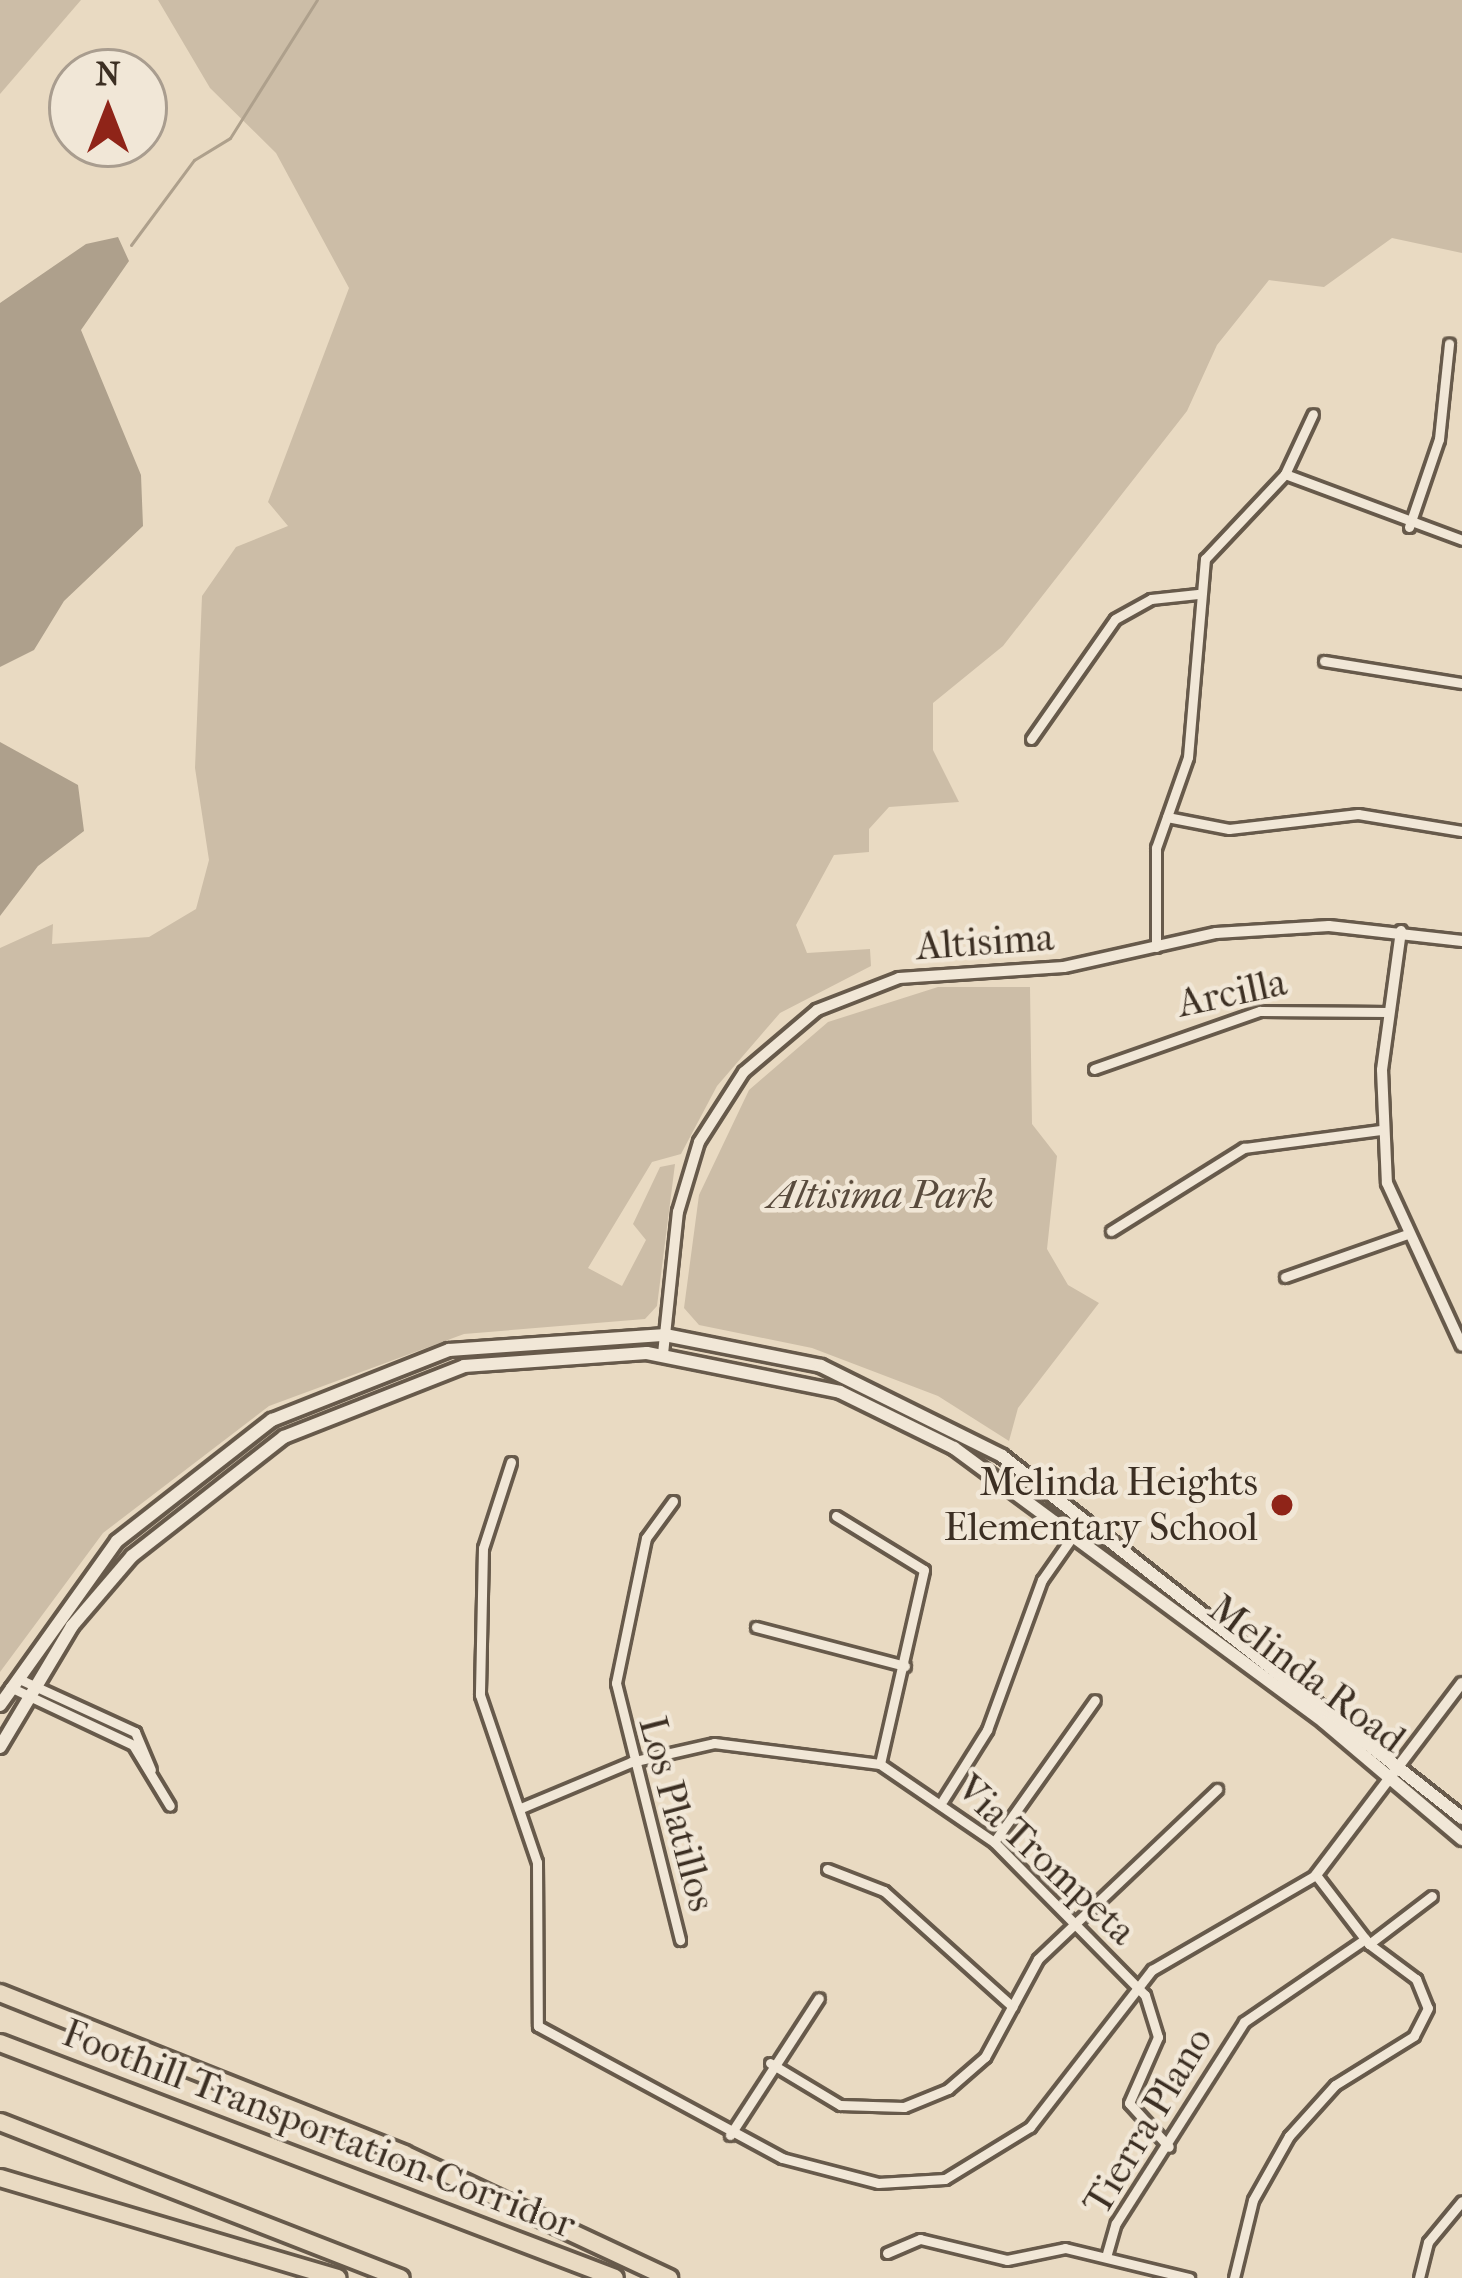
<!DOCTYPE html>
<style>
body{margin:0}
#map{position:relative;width:1462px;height:2278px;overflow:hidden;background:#e9dac2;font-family:"IM FELL French Canon",serif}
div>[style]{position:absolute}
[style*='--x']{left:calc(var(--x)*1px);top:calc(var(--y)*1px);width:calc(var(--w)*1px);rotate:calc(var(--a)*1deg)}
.green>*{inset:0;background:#ccbda7}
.water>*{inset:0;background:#aea08c}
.stream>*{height:3px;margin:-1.5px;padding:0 1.5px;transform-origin:1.5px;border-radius:1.5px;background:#aea08c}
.roads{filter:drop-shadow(3px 0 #675a4b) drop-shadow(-3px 0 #675a4b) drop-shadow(0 3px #675a4b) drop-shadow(0 -3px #675a4b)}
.minor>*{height:9px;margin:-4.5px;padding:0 4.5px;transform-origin:4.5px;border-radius:4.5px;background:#f1e7d7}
.tertiary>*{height:10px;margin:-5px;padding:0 5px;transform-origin:5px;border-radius:5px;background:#f1e7d7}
.secondary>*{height:12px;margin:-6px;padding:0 6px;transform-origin:6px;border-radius:6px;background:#f1e7d7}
.motorway>*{height:16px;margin:-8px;padding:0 8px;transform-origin:8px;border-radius:8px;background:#e9dac2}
.dots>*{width:33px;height:33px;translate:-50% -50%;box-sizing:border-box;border:6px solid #f1e7d7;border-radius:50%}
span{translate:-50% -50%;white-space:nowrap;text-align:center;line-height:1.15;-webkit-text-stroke:9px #f1e7d7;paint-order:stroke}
.street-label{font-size:39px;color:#3c2f23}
.park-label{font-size:39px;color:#594b3d;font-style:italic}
.poi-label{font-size:39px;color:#3c2f23}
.right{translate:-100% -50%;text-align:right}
.north{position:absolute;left:48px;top:48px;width:120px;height:120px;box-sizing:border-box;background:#f1e7d7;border:3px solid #a99d8f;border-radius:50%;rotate:0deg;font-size:33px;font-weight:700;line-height:48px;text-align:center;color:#3c2f23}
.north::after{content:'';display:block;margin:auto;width:42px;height:54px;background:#8f2418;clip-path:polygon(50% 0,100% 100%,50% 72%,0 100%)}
</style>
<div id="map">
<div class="green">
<div style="clip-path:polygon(0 0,81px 0,0 94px)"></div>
<div style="clip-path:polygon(158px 0,1462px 0,1462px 253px,1392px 238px,1324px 287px,1269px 280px,1217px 345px,1187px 411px,1003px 646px,933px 703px,933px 750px,959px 802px,889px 807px,869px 829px,869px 852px,834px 855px,796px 925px,807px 953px,870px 949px,871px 966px,780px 1013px,717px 1086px,681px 1154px,652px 1162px,588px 1268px,622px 1286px,646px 1240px,633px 1224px,660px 1167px,675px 1164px,657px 1306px,645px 1319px,464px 1334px,269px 1406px,103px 1533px,0 1672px,0 948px,53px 924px,52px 944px,149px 937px,196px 909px,209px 860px,195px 768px,202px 596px,236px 547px,288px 526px,268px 502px,349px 288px,276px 153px,210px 88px)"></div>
<div style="clip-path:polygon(938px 987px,1030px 987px,1032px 1124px,1057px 1156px,1047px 1249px,1068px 1285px,1099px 1303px,1018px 1408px,1009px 1441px,938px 1396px,812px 1348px,699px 1325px,684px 1308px,699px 1195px,749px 1090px,828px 1022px)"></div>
</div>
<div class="water">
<div style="clip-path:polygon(118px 237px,129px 261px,81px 330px,141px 475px,143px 526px,64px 601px,34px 650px,0 667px,0 303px,86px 244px)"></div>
<div style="clip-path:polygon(0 742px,78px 785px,84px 831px,38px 866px,0 916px)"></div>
</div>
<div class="stream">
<div style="--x:131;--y:245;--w:106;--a:-53.5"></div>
<div style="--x:194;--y:160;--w:42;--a:-31.4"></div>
<div style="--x:230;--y:138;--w:163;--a:-57.8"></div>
</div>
<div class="roads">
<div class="minor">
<div style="--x:1285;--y:474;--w:189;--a:20.4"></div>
<div style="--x:1409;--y:527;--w:93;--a:-71.2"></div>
<div style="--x:1439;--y:439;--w:96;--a:-84"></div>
<div style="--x:1324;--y:661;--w:140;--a:9.1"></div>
<div style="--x:1031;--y:739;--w:146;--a:-55"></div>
<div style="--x:1115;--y:619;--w:41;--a:-29.1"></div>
<div style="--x:1151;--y:599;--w:47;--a:-6.1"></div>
<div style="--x:1167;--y:817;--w:63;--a:11"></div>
<div style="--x:1229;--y:829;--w:130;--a:-6.6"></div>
<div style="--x:1358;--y:814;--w:105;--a:9.3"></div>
<div style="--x:1156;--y:947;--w:99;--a:-90"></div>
<div style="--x:1156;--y:848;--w:96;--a:-70.6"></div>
<div style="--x:1188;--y:757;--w:199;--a:-85.1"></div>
<div style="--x:1205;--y:559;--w:117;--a:-46.7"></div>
<div style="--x:1285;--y:474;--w:66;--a:-65"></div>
<div style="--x:1094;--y:1069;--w:176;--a:-19.3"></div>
<div style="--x:1260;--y:1011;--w:129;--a:0.4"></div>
<div style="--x:1111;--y:1231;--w:157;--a:-32"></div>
<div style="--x:1244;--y:1148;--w:137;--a:-7.5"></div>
<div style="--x:1285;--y:1277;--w:129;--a:-19.4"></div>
<div style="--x:511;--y:1462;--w:90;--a:108"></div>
<div style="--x:483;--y:1548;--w:147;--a:91.2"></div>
<div style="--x:480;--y:1695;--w:176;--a:71.2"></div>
<div style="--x:537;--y:1862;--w:164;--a:89.7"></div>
<div style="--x:538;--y:2026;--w:277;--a:28.4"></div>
<div style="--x:782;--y:2158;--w:99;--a:14.6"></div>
<div style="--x:878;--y:2183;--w:67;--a:-3.4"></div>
<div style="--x:945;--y:2179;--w:100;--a:-31.5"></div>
<div style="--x:1030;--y:2127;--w:199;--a:-52.2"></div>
<div style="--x:1152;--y:1970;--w:190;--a:-30.1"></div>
<div style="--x:1316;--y:1875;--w:87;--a:52.5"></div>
<div style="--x:1369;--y:1944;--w:59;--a:36.7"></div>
<div style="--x:1416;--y:1979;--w:31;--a:68"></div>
<div style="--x:1428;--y:2008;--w:31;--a:117"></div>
<div style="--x:1414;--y:2036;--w:93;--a:148.2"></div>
<div style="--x:1335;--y:2085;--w:69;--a:132"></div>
<div style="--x:1289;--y:2136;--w:73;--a:119.4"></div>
<div style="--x:1253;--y:2200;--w:80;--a:103.7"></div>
<div style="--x:673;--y:1501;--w:46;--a:126.1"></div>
<div style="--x:646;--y:1538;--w:148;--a:101.7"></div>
<div style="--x:616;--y:1683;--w:265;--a:76"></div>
<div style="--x:836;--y:1516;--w:103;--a:31.5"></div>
<div style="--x:924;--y:1570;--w:199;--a:102.8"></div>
<div style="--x:756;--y:1627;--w:154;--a:14.7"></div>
<div style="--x:17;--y:1678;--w:130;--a:24.6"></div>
<div style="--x:135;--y:1732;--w:41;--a:67.2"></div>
<div style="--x:10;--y:1687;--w:136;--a:25.2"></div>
<div style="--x:133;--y:1745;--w:71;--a:58.8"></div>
<div style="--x:943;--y:1800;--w:83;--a:-57.8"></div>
<div style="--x:987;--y:1730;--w:160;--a:-69.9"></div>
<div style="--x:1042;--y:1580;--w:73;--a:-55"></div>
<div style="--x:521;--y:1808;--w:119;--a:-22.7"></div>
<div style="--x:631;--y:1762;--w:85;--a:-12.9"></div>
<div style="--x:714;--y:1743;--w:167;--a:7.2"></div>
<div style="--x:880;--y:1764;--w:138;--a:34.4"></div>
<div style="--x:994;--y:1842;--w:215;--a:45.4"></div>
<div style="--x:1145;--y:1995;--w:44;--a:72.8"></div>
<div style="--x:1158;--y:2037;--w:72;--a:113.7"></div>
<div style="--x:1129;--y:2103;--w:59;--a:47.7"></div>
<div style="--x:994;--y:1842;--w:174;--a:-54.6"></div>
<div style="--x:827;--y:1869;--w:61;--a:21.1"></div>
<div style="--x:884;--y:1891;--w:173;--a:42"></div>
<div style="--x:1369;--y:1944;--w:79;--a:-37.3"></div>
<div style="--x:770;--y:2063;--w:82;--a:31"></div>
<div style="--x:840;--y:2105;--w:64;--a:1.8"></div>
<div style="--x:904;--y:2107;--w:48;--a:-22.2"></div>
<div style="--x:948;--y:2089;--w:49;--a:-40.9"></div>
<div style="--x:985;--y:2057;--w:111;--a:-61.6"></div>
<div style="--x:1038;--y:1959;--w:247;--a:-43.5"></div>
<div style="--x:730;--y:2135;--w:163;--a:-57"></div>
<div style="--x:887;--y:2253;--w:36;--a:-23"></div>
<div style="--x:920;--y:2239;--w:89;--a:13.6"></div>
<div style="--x:1007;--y:2260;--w:59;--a:-11.7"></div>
<div style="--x:1065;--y:2248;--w:128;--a:13.6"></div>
<div style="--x:1106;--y:2257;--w:35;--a:-74"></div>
<div style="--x:1116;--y:2223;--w:238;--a:-57.5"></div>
<div style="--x:1244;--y:2022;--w:147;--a:-34.4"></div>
<div style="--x:1419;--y:2278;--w:37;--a:-76"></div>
<div style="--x:1428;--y:2242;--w:53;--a:-50.3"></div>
</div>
<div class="tertiary">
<div style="--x:1401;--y:931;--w:140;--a:97.8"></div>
<div style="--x:1382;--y:1070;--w:113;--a:87.5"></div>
<div style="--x:1387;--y:1183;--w:179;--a:65.3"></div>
<div style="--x:663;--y:1354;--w:143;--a:-84"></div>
<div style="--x:678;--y:1212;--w:73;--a:-73.3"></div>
<div style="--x:699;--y:1142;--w:83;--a:-57.3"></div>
<div style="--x:744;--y:1072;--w:96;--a:-40.3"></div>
<div style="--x:817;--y:1010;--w:88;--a:-21.3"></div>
<div style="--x:899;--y:978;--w:165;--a:-3.8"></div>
<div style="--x:1064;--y:967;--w:156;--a:-12.6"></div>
<div style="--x:1216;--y:933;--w:113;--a:-3.5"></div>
<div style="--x:1329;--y:926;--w:134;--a:6.4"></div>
<div style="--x:1316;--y:1875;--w:241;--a:-52.8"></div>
</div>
<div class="secondary">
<div style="--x:0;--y:1705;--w:201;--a:-54.5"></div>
<div style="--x:117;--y:1541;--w:197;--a:-38"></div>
<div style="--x:272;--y:1420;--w:190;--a:-21.6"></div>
<div style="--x:449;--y:1350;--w:217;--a:-4"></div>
<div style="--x:665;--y:1335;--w:159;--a:11.2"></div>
<div style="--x:821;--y:1366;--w:202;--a:26.4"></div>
<div style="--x:1002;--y:1456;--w:585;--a:38.2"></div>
<div style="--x:0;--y:1747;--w:141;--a:-59.2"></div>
<div style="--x:72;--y:1626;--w:92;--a:-49.4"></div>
<div style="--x:132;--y:1556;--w:193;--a:-38.1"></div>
<div style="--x:284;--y:1437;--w:193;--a:-21.5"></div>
<div style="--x:464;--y:1366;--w:183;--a:-4.1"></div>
<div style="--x:647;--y:1353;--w:197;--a:11.4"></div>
<div style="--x:840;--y:1392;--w:127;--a:26.2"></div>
<div style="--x:954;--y:1448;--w:460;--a:36.5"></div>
<div style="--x:1324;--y:1722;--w:181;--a:40.3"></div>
</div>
<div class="motorway">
<div style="--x:0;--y:1993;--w:435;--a:21.7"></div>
<div style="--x:404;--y:2154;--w:293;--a:25.1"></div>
<div style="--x:0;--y:2043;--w:658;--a:20.91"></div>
<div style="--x:0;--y:2122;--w:430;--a:21.3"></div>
<div style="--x:0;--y:2178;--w:352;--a:16.5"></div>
</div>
</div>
<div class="dots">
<div style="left:1282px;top:1505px;background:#8f2418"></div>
</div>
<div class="street-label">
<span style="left:985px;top:942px;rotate:-4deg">Altisima</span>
<span style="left:1232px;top:993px;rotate:-12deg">Arcilla</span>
<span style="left:1307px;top:1674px;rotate:37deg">Melinda Road</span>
<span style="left:677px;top:1814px;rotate:75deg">Los Platillos</span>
<span style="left:1046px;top:1860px;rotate:43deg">Via Trompeta</span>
<span style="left:1148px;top:2121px;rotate:-59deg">Tierra Plano</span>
<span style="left:319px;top:2129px;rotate:21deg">Foothill Transportation Corridor</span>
</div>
<div class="park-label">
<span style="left:881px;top:1195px">Altisima Park</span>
</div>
<div class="poi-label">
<span class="right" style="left:1258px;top:1505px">Melinda Heights<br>Elementary School</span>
</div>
<div class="north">N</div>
</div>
